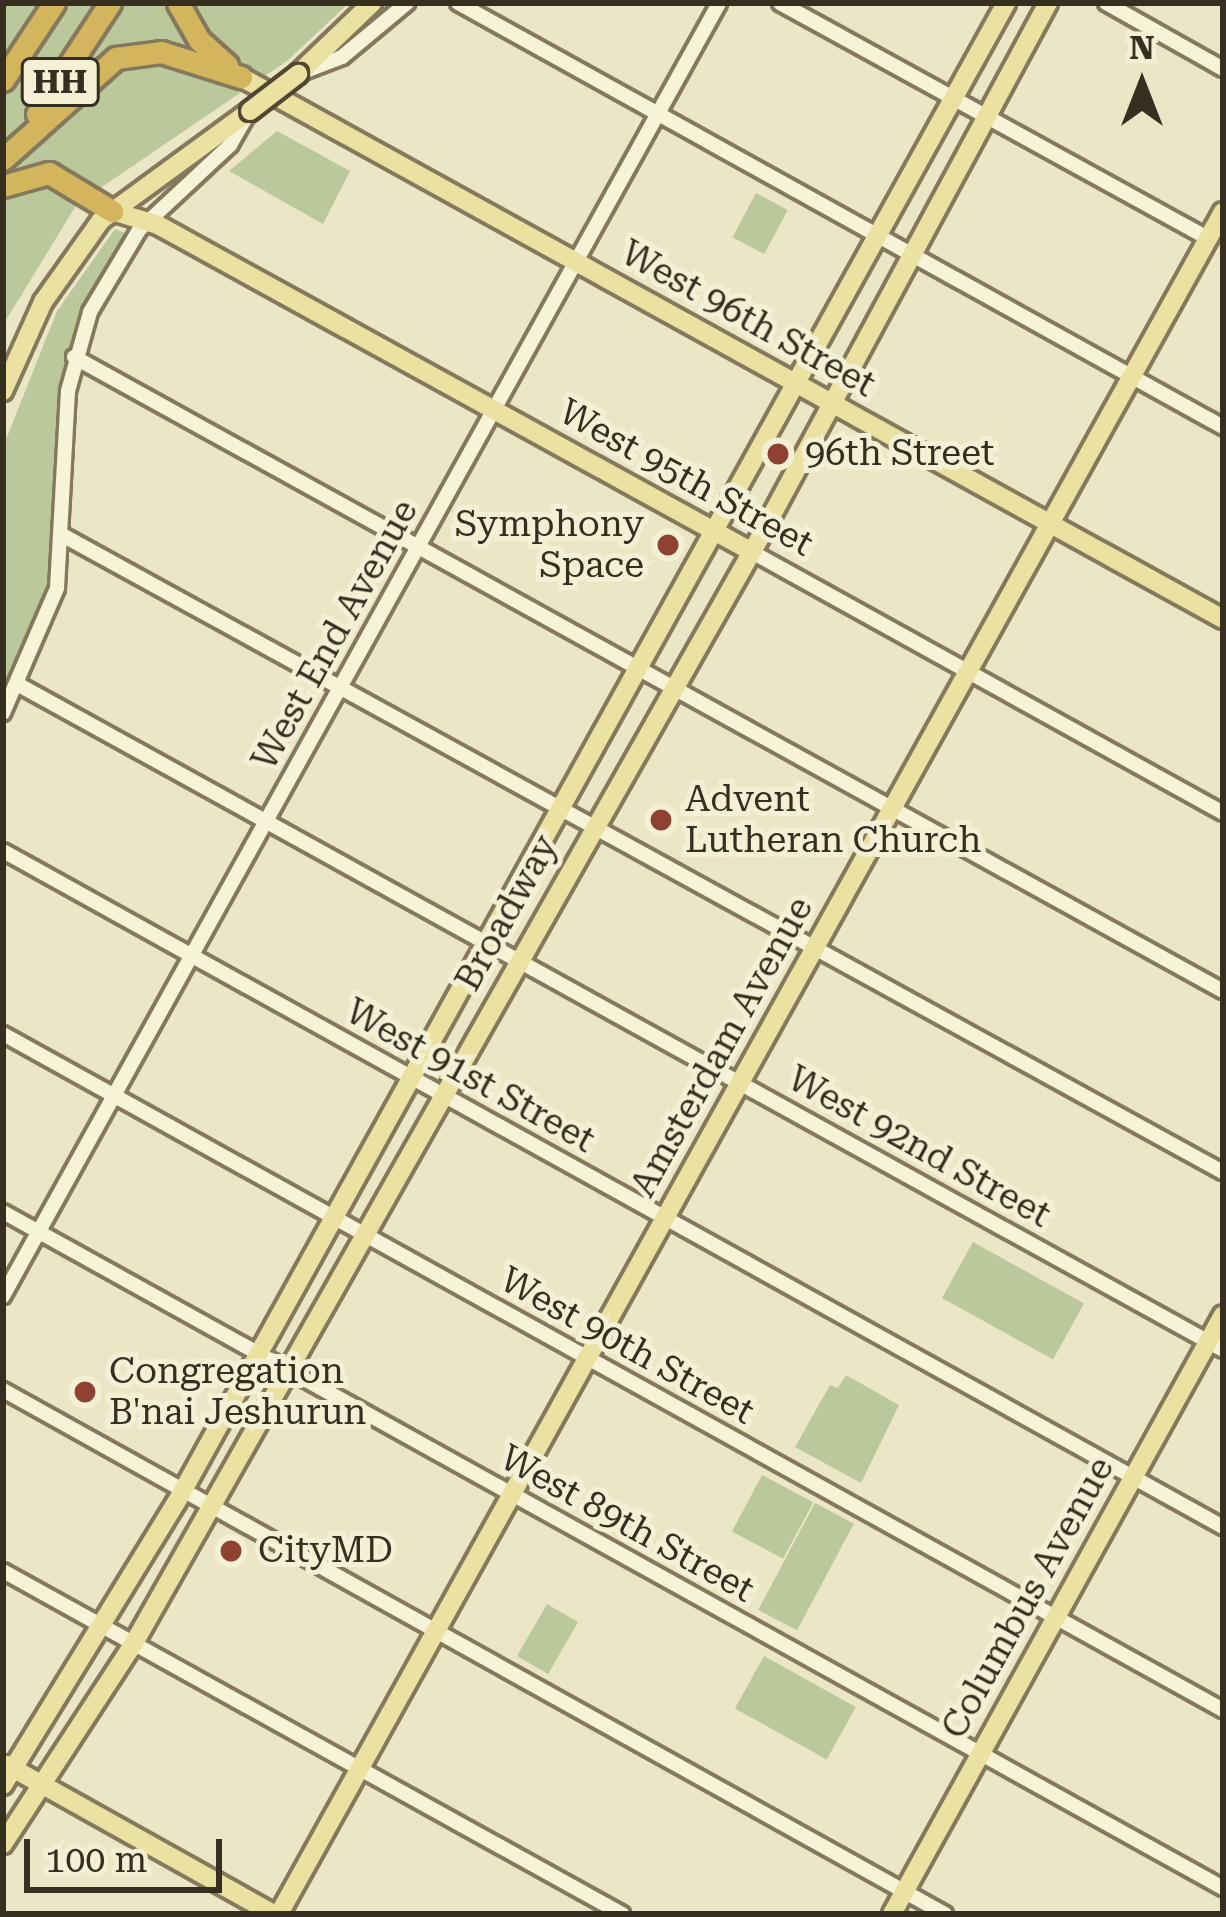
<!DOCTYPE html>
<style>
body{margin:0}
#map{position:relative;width:1226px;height:1917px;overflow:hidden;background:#ebe7c6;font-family:"Roboto Serif",serif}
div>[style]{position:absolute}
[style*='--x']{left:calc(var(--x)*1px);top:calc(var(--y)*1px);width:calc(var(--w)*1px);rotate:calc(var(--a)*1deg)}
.green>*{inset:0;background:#bbc89b;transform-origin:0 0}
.roads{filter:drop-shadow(3px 0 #85795d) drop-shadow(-3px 0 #85795d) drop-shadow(0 3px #85795d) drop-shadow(0 -3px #85795d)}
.minor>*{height:14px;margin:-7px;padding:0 7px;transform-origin:7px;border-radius:7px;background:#f6f3d9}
.major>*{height:18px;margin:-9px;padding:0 9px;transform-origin:9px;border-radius:9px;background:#ebe1a1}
.highway>*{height:21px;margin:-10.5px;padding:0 10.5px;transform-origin:10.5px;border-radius:10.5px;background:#d3b55e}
.bridges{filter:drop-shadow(3px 0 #534731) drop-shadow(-3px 0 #534731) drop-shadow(0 3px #534731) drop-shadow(0 -3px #534731)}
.major-bridge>*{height:18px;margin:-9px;padding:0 9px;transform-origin:9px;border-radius:9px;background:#ebe1a1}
.dots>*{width:33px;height:33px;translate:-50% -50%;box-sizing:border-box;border:6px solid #f3f0d5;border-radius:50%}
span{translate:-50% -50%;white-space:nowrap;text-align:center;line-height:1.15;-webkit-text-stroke:10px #f3f0d5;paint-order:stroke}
.shield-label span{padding:3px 9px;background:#f3f0d5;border:3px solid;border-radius:9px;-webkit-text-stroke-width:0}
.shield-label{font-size:33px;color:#362f20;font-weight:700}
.street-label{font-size:36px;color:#362f20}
.poi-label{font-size:36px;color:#362f20}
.left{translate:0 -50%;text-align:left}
.right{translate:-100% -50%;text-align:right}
.frame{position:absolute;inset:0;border:6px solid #362f20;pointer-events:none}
.north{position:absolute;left:1082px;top:24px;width:120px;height:120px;-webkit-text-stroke:9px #f3f0d5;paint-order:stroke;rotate:0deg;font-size:33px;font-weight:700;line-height:48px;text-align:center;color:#362f20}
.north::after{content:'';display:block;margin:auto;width:42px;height:54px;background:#362f20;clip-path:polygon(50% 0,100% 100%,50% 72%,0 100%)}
.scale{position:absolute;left:24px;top:1839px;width:198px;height:54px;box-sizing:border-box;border:6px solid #362f20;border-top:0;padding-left:15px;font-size:36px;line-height:42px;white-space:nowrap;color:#362f20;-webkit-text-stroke:9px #f3f0d5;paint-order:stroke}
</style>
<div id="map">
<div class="green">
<div style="clip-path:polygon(3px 3px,349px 3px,287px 61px,77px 204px,3px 325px)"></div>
<div style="clip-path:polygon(277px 131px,350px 171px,323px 224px,229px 171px)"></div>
<div style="left:756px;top:193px;width:36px;height:50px;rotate:28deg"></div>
<div style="clip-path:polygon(115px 229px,128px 234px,81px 317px,62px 394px,46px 608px,3px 698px,3px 447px,57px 311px)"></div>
<div style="left:973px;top:1242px;width:127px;height:64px;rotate:29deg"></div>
<div style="clip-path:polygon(846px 1375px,899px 1405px,861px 1483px,795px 1447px,830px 1385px,838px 1388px)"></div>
<div style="left:762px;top:1475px;width:58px;height:64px;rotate:28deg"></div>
<div style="left:815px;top:1503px;width:44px;height:121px;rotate:28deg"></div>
<div style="left:547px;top:1604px;width:36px;height:60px;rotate:30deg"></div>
<div style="left:764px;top:1656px;width:105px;height:60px;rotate:29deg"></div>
</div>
<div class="roads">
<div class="minor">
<div style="--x:458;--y:3;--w:875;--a:29"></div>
<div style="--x:780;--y:3;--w:487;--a:28.8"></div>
<div style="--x:1106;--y:3;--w:134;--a:29.4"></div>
<div style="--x:303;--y:72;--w:42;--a:-21"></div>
<div style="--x:342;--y:57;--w:85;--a:-39.7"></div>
<div style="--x:74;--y:357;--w:1312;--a:28.89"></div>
<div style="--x:64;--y:536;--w:1322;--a:28.76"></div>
<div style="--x:752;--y:552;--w:538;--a:28.99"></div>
<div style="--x:19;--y:685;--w:1375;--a:28.91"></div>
<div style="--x:3;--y:713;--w:136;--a:-66.6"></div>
<div style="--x:57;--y:588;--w:197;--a:-86.8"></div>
<div style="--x:68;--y:391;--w:82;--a:-74.4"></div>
<div style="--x:90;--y:312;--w:96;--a:-59.1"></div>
<div style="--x:139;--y:230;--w:125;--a:-43"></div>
<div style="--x:230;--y:145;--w:36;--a:-60"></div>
<div style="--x:3;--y:851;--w:1395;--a:28.99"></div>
<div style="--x:3;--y:1034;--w:1395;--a:28.99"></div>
<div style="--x:3;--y:1212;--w:1395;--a:28.99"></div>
<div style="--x:3;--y:1296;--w:1478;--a:-61.02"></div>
<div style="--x:3;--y:1390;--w:1078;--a:29.09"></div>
<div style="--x:3;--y:1571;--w:708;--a:28.99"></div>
</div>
<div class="major">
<div style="--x:298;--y:74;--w:103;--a:-43.8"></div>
<div style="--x:241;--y:77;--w:1122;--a:28.9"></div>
<div style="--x:112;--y:211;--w:48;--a:16.9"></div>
<div style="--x:158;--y:225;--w:678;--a:28.83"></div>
<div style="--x:3;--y:391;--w:98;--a:-65.8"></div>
<div style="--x:43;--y:302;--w:100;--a:-54.7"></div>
<div style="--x:101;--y:220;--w:185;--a:-36.2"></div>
<div style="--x:7;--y:1765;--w:306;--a:29.2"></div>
<div style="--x:3;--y:1785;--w:331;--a:-58.5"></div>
<div style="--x:176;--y:1503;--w:1714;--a:-61.04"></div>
<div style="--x:3;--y:1844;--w:240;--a:-56.9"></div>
<div style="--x:134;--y:1643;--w:1269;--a:-60.48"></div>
<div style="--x:759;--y:539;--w:609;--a:-61.67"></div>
<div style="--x:279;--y:1914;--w:1946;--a:-60.99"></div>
<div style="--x:892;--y:1914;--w:684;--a:-61.08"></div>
</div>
<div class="highway">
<div style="--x:178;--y:3;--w:43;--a:60.4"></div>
<div style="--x:199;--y:40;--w:38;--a:42"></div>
<div style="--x:3;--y:80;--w:92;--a:-56.5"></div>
<div style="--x:37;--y:114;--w:133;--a:-56.7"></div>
<div style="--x:3;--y:159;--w:152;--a:-41.8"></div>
<div style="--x:116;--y:58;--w:45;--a:-7.6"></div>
<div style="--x:161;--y:52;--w:84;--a:17.4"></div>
<div style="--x:3;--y:186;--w:48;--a:-15.8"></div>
<div style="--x:49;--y:173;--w:74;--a:31.1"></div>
</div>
</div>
<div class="bridges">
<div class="major-bridge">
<div style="--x:250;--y:111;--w:61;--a:-37.6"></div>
</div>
</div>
<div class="dots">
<div style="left:778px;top:454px;background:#8f4232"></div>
<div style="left:668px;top:545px;background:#8f4232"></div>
<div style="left:661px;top:820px;background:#8f4232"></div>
<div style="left:85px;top:1392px;background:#8f4232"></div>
<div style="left:231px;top:1551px;background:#8f4232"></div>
</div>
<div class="shield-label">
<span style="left:60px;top:82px">HH</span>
</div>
<div class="street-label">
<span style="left:748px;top:319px;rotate:29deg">West 96th Street</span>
<span style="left:686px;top:478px;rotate:29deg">West 95th Street</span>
<span style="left:335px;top:635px;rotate:-61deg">West End Avenue</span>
<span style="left:507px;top:913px;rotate:-61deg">Broadway</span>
<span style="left:722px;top:1047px;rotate:-61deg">Amsterdam Avenue</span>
<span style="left:470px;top:1076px;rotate:29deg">West 91st Street</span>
<span style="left:919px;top:1147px;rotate:29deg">West 92nd Street</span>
<span style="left:627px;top:1346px;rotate:29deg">West 90th Street</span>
<span style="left:627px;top:1524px;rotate:29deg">West 89th Street</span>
<span style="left:1028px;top:1598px;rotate:-61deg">Columbus Avenue</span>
</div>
<div class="poi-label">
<span class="left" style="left:805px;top:454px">96th Street</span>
<span class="right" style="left:644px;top:545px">Symphony<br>Space</span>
<span class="left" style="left:685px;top:820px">Advent<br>Lutheran Church</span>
<span class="left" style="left:109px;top:1392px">Congregation<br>B'nai Jeshurun</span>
<span class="left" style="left:258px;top:1551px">CityMD</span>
</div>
<div class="frame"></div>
<div class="north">N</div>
<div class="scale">100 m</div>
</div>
